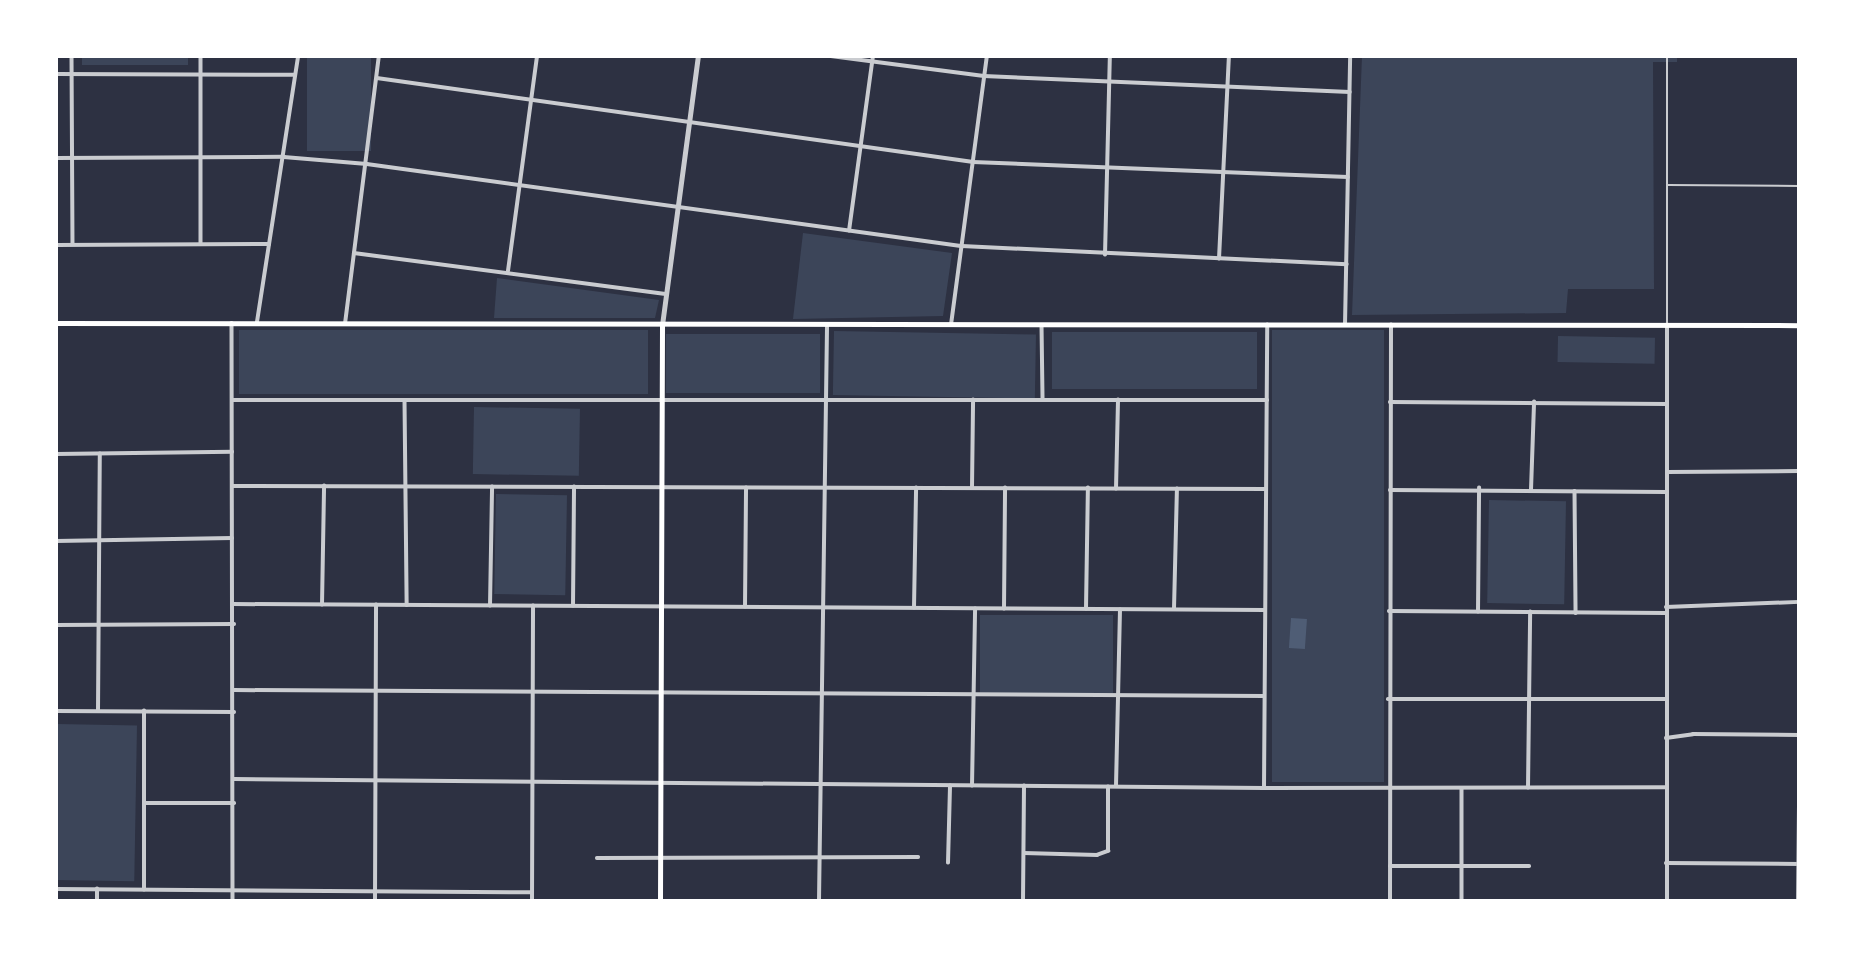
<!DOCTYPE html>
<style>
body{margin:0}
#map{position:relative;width:1855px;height:957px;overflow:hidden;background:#2d3142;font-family:"Playfair Display",serif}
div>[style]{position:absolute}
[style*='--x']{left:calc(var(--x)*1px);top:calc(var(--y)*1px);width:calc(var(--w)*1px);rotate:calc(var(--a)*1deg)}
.green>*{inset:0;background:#3c4559;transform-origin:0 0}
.water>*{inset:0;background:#4f5d75;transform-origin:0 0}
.service>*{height:2px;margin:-1px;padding:0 1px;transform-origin:1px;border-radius:1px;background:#caccd0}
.minor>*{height:3.5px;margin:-1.75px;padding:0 1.75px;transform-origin:1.75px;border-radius:1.75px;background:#caccd0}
.tertiary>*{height:5px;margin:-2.5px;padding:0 2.5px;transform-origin:2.5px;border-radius:2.5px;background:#caccd0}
.secondary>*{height:5px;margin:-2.5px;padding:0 2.5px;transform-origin:2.5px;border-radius:2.5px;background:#fff}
span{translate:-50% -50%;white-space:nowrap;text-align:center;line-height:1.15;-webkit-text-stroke:7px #fff;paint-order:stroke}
.frame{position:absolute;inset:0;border:58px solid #fff;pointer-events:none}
</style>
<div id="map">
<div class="green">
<div style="left:82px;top:56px;width:106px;height:9px"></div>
<div style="left:307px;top:56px;width:64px;height:95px"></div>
<div style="clip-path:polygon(1362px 56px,1677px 56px,1677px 62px,1653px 62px,1654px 289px,1568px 289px,1566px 313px,1352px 315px)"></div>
<div style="clip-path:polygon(803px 233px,952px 253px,943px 316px,793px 319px)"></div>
<div style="clip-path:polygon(497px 278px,659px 300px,655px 318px,494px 318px)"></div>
<div style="left:648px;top:330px;width:64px;height:409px;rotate:90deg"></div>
<div style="left:1384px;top:330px;width:452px;height:112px;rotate:90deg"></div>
<div style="left:834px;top:331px;width:202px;height:64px;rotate:1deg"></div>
<div style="left:1052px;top:332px;width:205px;height:57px"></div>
<div style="left:666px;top:334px;width:154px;height:59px"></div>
<div style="left:1558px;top:336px;width:97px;height:26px;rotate:1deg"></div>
<div style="left:474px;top:407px;width:106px;height:67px;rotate:1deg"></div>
<div style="left:496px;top:494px;width:71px;height:100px;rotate:1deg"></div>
<div style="left:1489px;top:500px;width:77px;height:103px;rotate:1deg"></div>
<div style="left:980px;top:615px;width:133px;height:78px"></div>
<div style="left:57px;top:724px;width:80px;height:156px;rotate:1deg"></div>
</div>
<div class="water">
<div style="left:1291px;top:618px;width:16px;height:30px;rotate:4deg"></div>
</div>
<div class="service">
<div style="--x:1668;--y:56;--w:112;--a:0"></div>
<div style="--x:1668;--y:185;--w:131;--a:0.4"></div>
<div style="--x:1667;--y:324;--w:268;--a:-90"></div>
</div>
<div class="minor">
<div style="--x:72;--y:56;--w:188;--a:89.7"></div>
<div style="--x:201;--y:56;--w:188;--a:90"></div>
<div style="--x:831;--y:56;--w:154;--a:7.4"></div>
<div style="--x:984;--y:76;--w:366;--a:2.5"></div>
<div style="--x:56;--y:74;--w:239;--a:0.2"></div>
<div style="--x:377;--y:78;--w:602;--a:8.02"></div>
<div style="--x:973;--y:162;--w:375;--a:2.3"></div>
<div style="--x:56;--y:158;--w:228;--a:-0.3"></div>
<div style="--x:284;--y:157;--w:83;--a:4.8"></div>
<div style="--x:367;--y:164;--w:601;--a:7.85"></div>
<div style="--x:962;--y:246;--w:385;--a:2.7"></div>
<div style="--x:849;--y:231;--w:177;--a:-82.2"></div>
<div style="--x:56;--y:245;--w:213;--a:-0.3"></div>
<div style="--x:354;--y:253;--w:314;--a:7.5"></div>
<div style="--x:1105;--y:255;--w:199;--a:-88.6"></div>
<div style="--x:1219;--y:259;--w:203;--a:-87.2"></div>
<div style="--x:508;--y:271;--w:217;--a:-82.3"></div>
<div style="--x:257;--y:322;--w:269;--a:-81.2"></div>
<div style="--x:232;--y:323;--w:578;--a:89.9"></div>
<div style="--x:345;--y:324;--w:270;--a:-82.8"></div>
<div style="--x:951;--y:325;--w:271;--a:-82.4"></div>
<div style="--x:1042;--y:325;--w:75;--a:89.2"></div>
<div style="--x:1345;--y:325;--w:269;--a:-88.9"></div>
<div style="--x:232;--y:400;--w:1035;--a:0"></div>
<div style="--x:405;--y:400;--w:205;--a:89.4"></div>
<div style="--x:1390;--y:402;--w:277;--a:0.4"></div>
<div style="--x:56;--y:454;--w:176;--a:-0.7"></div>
<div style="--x:1667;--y:472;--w:132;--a:-0.4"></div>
<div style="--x:232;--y:486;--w:1033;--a:0.17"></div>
<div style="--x:972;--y:488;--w:88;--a:-89.3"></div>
<div style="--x:1116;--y:489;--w:89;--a:-88.7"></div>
<div style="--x:1390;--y:490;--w:276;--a:0.4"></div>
<div style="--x:1531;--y:490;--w:88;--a:-88"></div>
<div style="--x:1575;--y:491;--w:122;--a:89.5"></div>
<div style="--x:56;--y:541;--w:176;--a:-1"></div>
<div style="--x:233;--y:604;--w:1032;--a:0.33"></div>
<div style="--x:322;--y:605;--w:119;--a:-89"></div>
<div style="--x:490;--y:606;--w:119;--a:-89"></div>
<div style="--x:573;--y:606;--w:119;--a:-89.5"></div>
<div style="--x:745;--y:607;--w:119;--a:-89.5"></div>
<div style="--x:1666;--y:607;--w:133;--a:-2.2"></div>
<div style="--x:914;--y:608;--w:120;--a:-89"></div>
<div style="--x:1004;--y:609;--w:121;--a:-89.5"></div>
<div style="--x:1086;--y:609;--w:121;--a:-89.1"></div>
<div style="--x:1174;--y:609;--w:120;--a:-88.6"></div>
<div style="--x:1389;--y:611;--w:277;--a:0.4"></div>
<div style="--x:1478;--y:612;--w:124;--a:-89.5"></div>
<div style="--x:56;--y:625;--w:178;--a:-0.3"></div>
<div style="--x:234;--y:690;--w:1030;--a:0.33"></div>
<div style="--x:1388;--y:699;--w:278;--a:0"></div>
<div style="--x:56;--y:711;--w:178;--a:0.3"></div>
<div style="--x:98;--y:711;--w:257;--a:-89.6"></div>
<div style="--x:1666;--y:738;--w:27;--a:-8"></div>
<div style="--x:1693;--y:734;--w:106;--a:0.5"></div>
<div style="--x:234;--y:779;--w:1030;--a:0.5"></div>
<div style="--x:1264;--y:788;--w:402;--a:-0.1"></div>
<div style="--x:972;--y:786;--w:177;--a:-89"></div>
<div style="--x:1116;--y:786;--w:176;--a:-88.7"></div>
<div style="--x:1264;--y:788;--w:463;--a:-89.6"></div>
<div style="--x:1462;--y:788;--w:113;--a:90"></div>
<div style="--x:1528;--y:788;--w:176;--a:-89.3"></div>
<div style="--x:145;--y:803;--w:89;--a:0"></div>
<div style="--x:1024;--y:853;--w:73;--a:1.6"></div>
<div style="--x:1097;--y:855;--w:12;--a:-20"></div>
<div style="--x:1108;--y:851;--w:64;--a:-90"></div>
<div style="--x:597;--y:858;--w:321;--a:-0.2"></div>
<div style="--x:948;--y:863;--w:77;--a:-88.5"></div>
<div style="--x:1666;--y:863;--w:133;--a:0.4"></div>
<div style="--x:1390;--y:866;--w:139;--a:0"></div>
<div style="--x:56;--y:889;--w:476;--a:0.4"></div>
<div style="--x:144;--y:890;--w:179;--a:-90"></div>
<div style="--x:97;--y:901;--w:12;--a:-90"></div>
<div style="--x:375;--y:901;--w:296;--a:-89.8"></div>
<div style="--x:532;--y:901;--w:295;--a:-89.8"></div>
<div style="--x:819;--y:901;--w:576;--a:-89.2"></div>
<div style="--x:1023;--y:901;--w:115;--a:-89.5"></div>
<div style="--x:1390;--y:901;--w:576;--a:-89.9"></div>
<div style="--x:1667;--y:901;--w:576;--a:-90"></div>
<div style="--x:1798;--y:901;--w:93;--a:-89.4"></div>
</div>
<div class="tertiary">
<div style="--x:662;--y:325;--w:271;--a:-82.4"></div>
</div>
<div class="secondary">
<div style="--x:56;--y:323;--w:1743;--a:0.07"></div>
<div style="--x:660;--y:901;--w:576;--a:-89.8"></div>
</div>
<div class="frame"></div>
</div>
